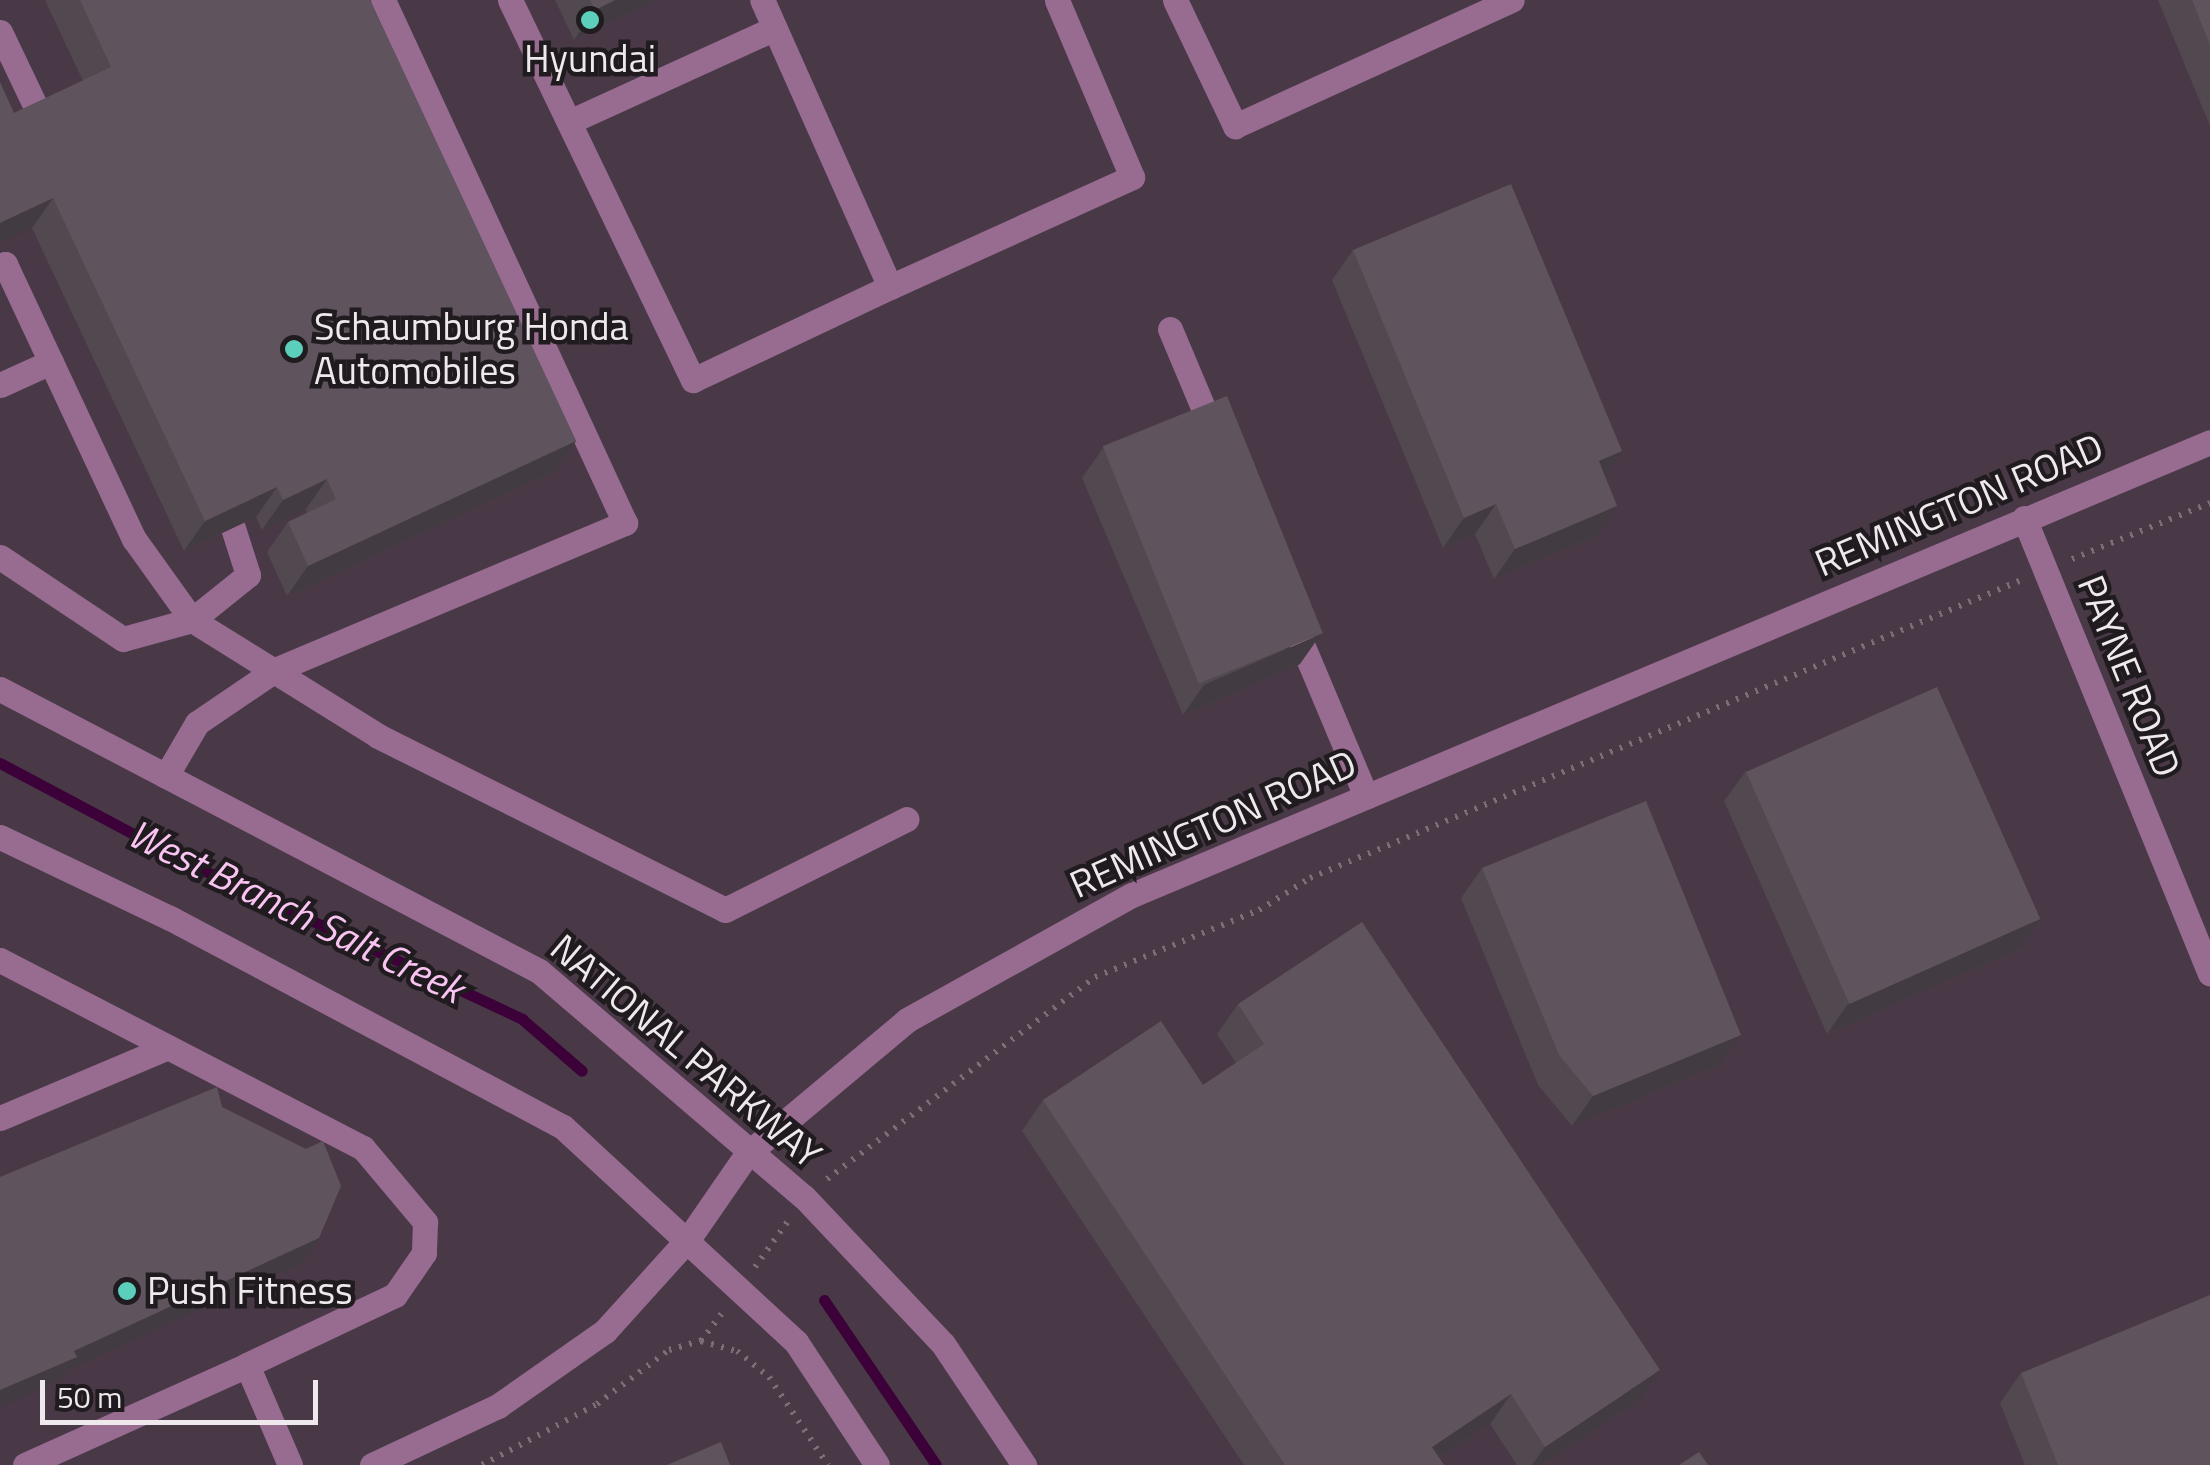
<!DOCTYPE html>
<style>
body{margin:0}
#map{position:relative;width:2210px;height:1465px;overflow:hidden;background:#3c313a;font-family:"Titillium Web",sans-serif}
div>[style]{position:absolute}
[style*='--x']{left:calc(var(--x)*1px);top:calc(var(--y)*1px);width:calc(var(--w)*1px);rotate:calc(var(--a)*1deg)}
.built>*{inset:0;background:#493947;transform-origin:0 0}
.stream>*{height:11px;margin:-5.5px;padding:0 5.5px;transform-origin:5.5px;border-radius:5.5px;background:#3d0139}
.path>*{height:6px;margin-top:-3px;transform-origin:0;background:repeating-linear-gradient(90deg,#796f77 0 2.5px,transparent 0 10.5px)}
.minor>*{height:25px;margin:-12.5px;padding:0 12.5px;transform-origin:12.5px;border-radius:12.5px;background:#986b91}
.wall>*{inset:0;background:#524850}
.shaded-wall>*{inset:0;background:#423b41}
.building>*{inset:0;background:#5f545d;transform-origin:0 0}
.dots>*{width:28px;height:28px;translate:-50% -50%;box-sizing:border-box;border:5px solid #201b1f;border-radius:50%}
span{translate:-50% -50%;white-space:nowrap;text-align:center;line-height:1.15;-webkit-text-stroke:9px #201b1f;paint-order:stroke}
.poi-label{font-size:38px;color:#efe8ed}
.left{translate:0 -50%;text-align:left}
.street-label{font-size:38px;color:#efe8ed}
.water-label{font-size:40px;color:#fac4f2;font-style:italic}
.scale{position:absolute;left:40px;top:1380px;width:278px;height:45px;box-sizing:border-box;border:5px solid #efe8ed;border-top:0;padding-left:12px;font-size:30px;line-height:35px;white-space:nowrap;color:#efe8ed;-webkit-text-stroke:8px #201b1f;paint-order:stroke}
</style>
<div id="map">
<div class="built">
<div style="left:0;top:0;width:2210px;height:1465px"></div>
</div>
<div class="stream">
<div style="--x:0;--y:763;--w:213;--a:28"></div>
<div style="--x:188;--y:863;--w:369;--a:25"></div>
<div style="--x:522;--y:1019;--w:79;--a:40.9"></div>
<div style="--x:824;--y:1300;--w:199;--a:55.8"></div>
</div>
<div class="path">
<div style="--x:2072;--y:559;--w:149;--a:-22.1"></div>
<div style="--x:827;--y:1179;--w:336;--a:-37"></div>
<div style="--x:1095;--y:977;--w:177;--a:-22.2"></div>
<div style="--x:1259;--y:910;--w:60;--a:-32.1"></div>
<div style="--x:1310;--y:878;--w:769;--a:-22.73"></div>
<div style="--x:755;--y:1267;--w:57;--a:-54.3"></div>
<div style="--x:701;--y:1341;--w:34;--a:-53"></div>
<div style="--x:482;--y:1465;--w:130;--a:-27.9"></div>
<div style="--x:597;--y:1404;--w:90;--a:-36.9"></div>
<div style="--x:669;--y:1350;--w:33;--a:-16"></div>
<div style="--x:701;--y:1341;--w:37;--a:16"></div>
<div style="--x:737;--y:1351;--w:41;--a:39.1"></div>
<div style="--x:769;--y:1377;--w:106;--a:56.2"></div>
</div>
<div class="minor">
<div style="--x:510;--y:0;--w:422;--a:64.3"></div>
<div style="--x:693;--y:380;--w:218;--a:-25.3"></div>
<div style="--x:890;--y:287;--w:314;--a:-114"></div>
<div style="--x:1175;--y:0;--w:140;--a:64.5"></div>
<div style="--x:1235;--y:126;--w:304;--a:-24.5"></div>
<div style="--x:0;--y:32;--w:98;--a:64.5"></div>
<div style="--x:569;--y:122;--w:226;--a:-24.5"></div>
<div style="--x:0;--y:267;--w:6;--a:-31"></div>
<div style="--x:5;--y:264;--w:304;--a:64.9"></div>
<div style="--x:134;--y:539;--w:100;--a:54.4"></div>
<div style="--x:192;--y:620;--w:219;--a:31.9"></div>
<div style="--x:378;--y:736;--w:388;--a:26.6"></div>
<div style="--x:725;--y:910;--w:203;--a:-26.6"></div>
<div style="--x:890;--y:287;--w:266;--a:-24.4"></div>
<div style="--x:1132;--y:177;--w:192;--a:-113"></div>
<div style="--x:1170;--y:329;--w:116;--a:67.2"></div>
<div style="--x:0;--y:385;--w:56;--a:-24.3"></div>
<div style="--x:2024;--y:518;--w:492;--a:67.8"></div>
<div style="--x:0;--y:557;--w:148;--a:33.7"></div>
<div style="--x:123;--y:639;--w:72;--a:-15.4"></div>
<div style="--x:192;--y:620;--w:72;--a:-38.8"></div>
<div style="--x:248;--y:575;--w:49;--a:-107.7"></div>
<div style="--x:1294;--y:625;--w:186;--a:67.2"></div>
<div style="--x:0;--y:689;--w:608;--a:27.62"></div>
<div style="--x:539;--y:971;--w:348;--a:40.5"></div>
<div style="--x:804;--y:1197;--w:202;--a:46.6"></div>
<div style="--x:943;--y:1344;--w:146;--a:56.2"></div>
<div style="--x:166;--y:776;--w:61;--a:-59.7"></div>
<div style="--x:197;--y:723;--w:94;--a:-34.2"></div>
<div style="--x:275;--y:670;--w:380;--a:-22.8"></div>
<div style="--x:625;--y:523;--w:576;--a:-114.83"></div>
<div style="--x:0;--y:837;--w:188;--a:25.5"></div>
<div style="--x:170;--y:918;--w:445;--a:28"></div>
<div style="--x:563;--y:1127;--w:317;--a:42.7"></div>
<div style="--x:796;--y:1342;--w:147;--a:56.6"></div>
<div style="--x:0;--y:960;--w:409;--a:27.4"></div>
<div style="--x:363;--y:1148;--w:97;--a:50"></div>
<div style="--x:425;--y:1222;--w:31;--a:92"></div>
<div style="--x:424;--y:1253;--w:51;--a:124.6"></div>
<div style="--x:395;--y:1295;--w:164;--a:154.7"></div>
<div style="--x:247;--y:1365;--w:109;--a:66.7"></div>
<div style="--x:0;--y:1118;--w:182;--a:-22.9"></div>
<div style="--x:25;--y:1465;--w:243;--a:-24.2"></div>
<div style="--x:372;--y:1465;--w:139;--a:-25.1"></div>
<div style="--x:498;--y:1406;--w:131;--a:-35"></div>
<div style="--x:605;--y:1331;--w:125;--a:-47.9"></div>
<div style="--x:689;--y:1238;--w:102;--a:-55.4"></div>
<div style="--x:747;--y:1154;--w:209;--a:-39.9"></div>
<div style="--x:907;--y:1020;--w:257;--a:-29.1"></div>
<div style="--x:1132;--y:895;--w:1169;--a:-22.79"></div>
</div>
<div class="wall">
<div style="clip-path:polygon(45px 0,370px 0,576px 441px,555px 471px,287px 596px,267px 552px,288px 522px,307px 513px,306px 509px,262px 530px,256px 517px,184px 551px,32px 228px,14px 113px,83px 81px)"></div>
<div style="clip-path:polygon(555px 0,657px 0,574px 40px)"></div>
<div style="clip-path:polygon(2158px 0,2210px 0,2210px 126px)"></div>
<div style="clip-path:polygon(1353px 250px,1605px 475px,1596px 536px,1494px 579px,1475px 534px,1443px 548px,1332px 280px)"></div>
<div style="clip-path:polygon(1103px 448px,1300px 664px,1183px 715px,1082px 478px)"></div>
<div style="clip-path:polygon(1746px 771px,2019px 949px,1827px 1034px,1724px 801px)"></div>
<div style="clip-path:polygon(1482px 868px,1741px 1035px,1720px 1065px,1572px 1126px,1538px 1085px,1461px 898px)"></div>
<div style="clip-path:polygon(1238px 1004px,1639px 1400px,1542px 1465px,1517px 1465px,1490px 1424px,1439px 1458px,1444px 1465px,1244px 1465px,1022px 1131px,1043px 1100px,1203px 1085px,1236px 1063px,1217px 1034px)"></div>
<div style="clip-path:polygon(2021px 1373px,2210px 1465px,2025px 1465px,2000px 1403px)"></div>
</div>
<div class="shaded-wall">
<div style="clip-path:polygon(615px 0,657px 0,574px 40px,595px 10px)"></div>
<div style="clip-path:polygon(53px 198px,32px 228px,0 243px,0 223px)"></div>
<div style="clip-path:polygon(576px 441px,555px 471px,287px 596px,308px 566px)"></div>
<div style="clip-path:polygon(1622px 451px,1601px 481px,1599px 461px)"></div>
<div style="clip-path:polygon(327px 479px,306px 509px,262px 530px,283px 500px)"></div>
<div style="clip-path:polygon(277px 487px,256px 517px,184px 551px,205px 521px)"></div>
<div style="clip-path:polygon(1496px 504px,1475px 534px,1443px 548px,1464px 518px)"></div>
<div style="clip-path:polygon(1617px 506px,1596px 536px,1494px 579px,1515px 549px)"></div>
<div style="clip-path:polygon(1321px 634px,1300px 664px,1183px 715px,1204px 685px)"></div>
<div style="clip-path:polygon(2040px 919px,2019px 949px,1827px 1034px,1848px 1004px)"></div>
<div style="clip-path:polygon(1741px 1035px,1720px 1065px,1572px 1126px,1593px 1096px)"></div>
<div style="clip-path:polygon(319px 1238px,303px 1262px,69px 1369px,61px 1380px,0 1407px,0 1390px,74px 1351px)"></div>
<div style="clip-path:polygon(1660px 1370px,1639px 1400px,1542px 1465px,1532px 1465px,1545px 1447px)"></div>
<div style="clip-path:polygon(1511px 1394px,1490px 1424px,1428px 1465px,1432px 1447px)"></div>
</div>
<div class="building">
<div style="clip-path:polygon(80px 0,370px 0,576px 441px,308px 566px,288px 522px,336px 499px,327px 479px,283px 500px,277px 487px,205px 521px,53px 198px,0 223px,0 82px,14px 113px,111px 67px)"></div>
<div style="clip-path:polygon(590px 0,615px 0,595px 10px)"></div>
<div style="clip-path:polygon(2192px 0,2210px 0,2210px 45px)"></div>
<div style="clip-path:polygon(1511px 184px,1622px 451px,1599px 461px,1617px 506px,1515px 549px,1496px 504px,1464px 518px,1353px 250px)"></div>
<div style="left:1227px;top:396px;width:256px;height:134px;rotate:68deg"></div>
<div style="left:1937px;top:687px;width:254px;height:209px;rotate:66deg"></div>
<div style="clip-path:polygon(1646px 801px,1741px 1035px,1593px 1096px,1559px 1055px,1482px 868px)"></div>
<div style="clip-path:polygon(1362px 922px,1660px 1370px,1545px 1447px,1511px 1394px,1432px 1447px,1444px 1465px,1285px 1465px,1043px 1100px,1161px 1021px,1203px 1085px,1264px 1044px,1238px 1004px)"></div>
<div style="clip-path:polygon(217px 1087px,222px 1107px,306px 1149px,323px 1141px,341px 1186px,319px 1238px,74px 1351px,77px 1357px,0 1390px,0 1177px)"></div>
<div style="clip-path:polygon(2210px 1295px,2210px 1465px,2058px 1465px,2021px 1373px)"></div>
<div style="clip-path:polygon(721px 1442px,730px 1465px,667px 1465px)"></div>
<div style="clip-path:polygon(1699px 1452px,1708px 1465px,1679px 1465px)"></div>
</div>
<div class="dots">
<div style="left:590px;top:20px;background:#5bcebc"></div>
<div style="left:294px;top:349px;background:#5bcebc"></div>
<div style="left:127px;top:1291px;background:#5bcebc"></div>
</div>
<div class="poi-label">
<span style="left:590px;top:59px">Hyundai</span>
<span class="left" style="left:314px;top:349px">Schaumburg Honda<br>Automobiles</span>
<span class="left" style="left:147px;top:1291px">Push Fitness</span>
</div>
<div class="street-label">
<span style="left:1959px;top:505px;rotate:-23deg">REMINGTON ROAD</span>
<span style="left:2129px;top:676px;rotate:68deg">PAYNE ROAD</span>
<span style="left:1213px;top:824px;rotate:-24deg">REMINGTON ROAD</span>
<span style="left:686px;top:1051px;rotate:40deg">NATIONAL PARKWAY</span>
</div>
<div class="water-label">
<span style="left:296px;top:911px;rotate:26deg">West Branch Salt Creek</span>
</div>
<div class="scale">50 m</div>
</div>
